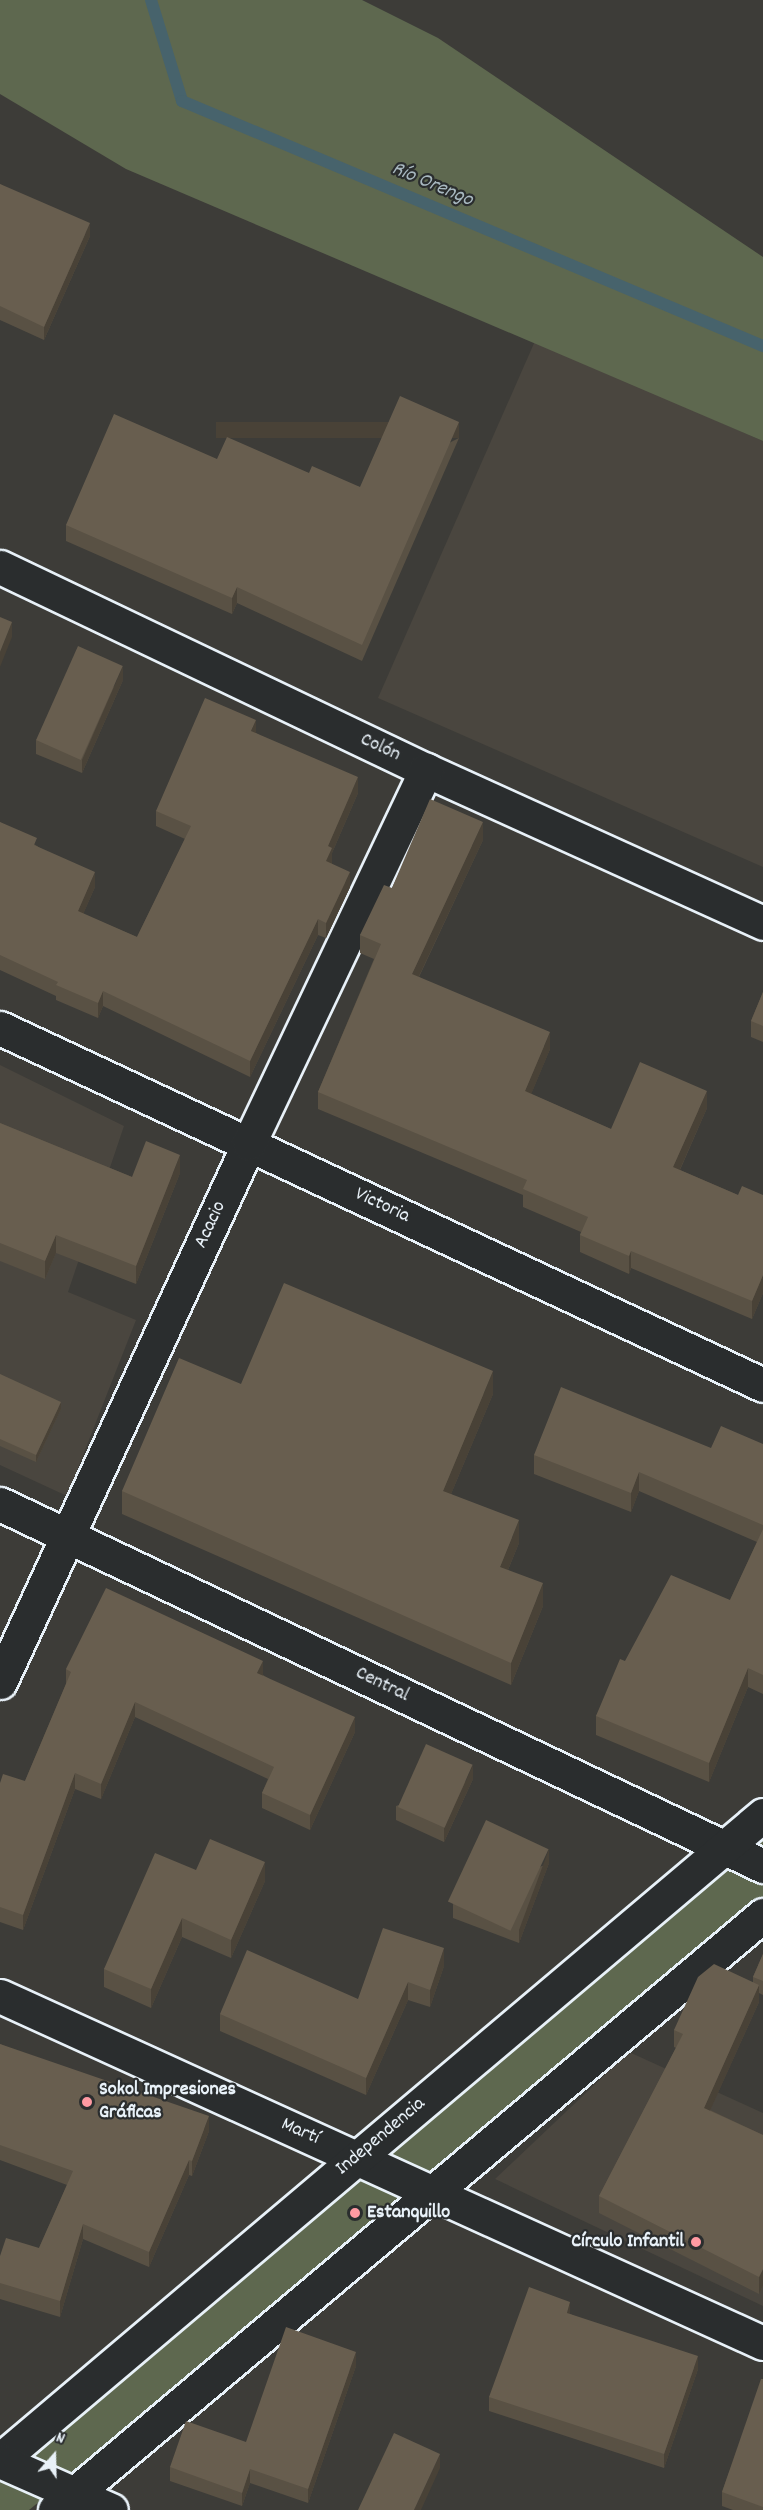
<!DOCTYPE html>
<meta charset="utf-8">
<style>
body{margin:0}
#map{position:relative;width:763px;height:2510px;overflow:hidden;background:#3d3c38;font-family:Dekko,sans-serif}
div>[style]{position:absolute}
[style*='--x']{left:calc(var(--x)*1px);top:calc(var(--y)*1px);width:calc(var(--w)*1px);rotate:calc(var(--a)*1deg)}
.built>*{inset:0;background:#4a463f}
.green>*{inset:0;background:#5e684f}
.stream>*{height:12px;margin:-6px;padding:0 6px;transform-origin:6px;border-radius:6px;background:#47636c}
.roads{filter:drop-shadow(2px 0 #e8f1f8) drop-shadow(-2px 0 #e8f1f8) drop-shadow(0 2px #e8f1f8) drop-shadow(0 -2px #e8f1f8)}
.minor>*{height:33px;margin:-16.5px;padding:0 16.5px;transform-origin:16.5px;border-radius:16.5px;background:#2a2d2e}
.wall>*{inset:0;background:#595144}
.shaded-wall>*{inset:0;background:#494237;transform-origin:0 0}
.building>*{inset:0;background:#685e4f;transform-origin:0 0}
.dots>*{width:16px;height:16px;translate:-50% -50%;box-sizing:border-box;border:3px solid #2a2d2e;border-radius:50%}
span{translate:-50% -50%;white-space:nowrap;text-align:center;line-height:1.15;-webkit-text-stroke:4.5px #2a2d2e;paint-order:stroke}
.street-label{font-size:20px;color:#e8f1f8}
.poi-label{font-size:20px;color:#e8f1f8;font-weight:700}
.left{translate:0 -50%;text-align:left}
.right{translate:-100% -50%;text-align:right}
.water-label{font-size:21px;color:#a8b8c0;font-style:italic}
.north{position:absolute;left:24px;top:2426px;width:60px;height:60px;-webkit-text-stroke:4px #2a2d2e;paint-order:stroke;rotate:20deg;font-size:16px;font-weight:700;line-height:24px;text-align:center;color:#e8f1f8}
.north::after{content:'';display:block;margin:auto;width:21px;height:27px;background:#e8f1f8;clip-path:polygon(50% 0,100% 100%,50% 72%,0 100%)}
</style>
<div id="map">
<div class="built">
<div style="clip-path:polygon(535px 341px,763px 441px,763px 867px,378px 698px)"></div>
<div style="clip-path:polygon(0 1065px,124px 1126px,68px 1292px,136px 1320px,67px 1496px,0 1465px)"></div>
<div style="clip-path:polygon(629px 2052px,763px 2113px,763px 2306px,495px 2179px)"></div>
</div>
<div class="green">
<div style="clip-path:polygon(0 0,362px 0,438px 38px,763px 257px,763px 441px,126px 169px,0 94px)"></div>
<div style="clip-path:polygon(763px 1829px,763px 1902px,452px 2164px,29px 2510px,0 2510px,0 2475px)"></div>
</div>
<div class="stream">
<div style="--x:151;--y:0;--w:106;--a:72.9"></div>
<div style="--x:182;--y:101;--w:631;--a:22.86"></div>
</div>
<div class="roads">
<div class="minor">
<div style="--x:0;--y:567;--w:472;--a:25.5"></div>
<div style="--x:426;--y:770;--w:370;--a:24.4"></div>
<div style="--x:0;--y:1028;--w:842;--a:25.07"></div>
<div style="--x:0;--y:1504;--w:845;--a:25.38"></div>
<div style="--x:0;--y:1682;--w:594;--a:-65.2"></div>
<div style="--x:249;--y:1143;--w:413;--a:-64.6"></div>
<div style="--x:0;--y:1996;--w:838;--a:24.46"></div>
<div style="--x:0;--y:2460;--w:999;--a:-40.21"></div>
<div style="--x:0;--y:2461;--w:121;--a:23.8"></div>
<div style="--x:55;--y:2510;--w:925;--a:-40.04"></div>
</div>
</div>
<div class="wall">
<div style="clip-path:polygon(0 184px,90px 236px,44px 340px,0 320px)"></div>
<div style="clip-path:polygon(459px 438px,362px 661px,237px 603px,232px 614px,66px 541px,66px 525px,217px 459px,309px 473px,360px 487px)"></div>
<div style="clip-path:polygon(123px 680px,82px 773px,36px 754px,36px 740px)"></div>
<div style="clip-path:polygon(256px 733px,358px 793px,332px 853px,332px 864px,350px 887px,326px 938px,318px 935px,250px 1077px,103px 1006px,98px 1018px,56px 1000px,56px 996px,0 970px,0 822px,37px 846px,95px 887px,83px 914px,137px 937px,185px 839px,156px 826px,156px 811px)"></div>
<div style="clip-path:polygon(483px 840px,419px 977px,550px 1049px,531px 1094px,611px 1129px,707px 1108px,680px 1170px,738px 1195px,763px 1195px,763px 1293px,752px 1319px,631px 1268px,629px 1274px,580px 1252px,580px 1235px,581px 1232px,523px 1207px,523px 1195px,318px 1109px,318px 1092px,374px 959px,360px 953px,360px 935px,392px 888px)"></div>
<div style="clip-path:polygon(763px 992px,763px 1042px,751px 1037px,751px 1021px)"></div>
<div style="clip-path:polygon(0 1123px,132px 1177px,180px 1173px,136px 1284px,56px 1253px,45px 1279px,0 1261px)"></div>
<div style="clip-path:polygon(0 1374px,61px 1409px,36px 1462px,0 1446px)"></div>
<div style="clip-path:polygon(241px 1384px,493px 1394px,451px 1494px,519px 1543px,508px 1570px,543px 1606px,511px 1685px,122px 1514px,122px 1491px)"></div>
<div style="clip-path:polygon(763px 1444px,763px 1694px,748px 1687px,709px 1782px,596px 1735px,596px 1716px,625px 1661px,730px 1600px,757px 1542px,639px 1491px,631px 1512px,534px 1474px,534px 1455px,711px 1448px)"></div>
<div style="clip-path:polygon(66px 1669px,263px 1675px,355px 1732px,310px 1830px,262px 1808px,262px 1793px,268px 1779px,135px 1717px,101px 1799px,75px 1789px,23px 1930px,0 1922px,0 1783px,25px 1781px,66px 1684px)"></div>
<div style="clip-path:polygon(473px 1779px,444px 1842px,396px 1820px,396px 1806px)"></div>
<div style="clip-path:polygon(549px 1863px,519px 1943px,453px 1918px,453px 1904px)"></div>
<div style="clip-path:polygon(196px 1870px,265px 1881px,231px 1958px,182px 1937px,151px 2008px,104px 1987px,104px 1969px)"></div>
<div style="clip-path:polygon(763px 1954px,763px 1995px,759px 1993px,759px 2002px,710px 2110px,763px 2135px,763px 2286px,759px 2294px,599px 2213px,599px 2196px,676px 2048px,674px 2047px,674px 2030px,753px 1982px,753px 1977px)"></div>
<div style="clip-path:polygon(444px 1966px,430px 2007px,408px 2000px,366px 2095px,220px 2031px,220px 2014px,358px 1999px)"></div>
<div style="clip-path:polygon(0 2044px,209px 2131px,192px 2176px,189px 2175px,149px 2267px,83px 2239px,60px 2317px,0 2299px,0 2256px,39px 2248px,67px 2185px,0 2160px)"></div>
<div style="clip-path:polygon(570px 2314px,698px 2369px,664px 2468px,489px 2411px,489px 2397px)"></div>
<div style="clip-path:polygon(356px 2366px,308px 2503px,250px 2483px,242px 2506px,170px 2481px,170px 2467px,246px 2442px)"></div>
<div style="clip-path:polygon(763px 2379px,763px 2510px,733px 2510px,722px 2506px,722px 2492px)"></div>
</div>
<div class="shaded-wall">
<div style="clip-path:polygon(90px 223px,90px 236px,44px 340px,44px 327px)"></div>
<div style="left:459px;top:422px;width:16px;height:243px;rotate:90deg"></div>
<div style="clip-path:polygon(237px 587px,237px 603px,232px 614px,232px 598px)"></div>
<div style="clip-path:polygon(12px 622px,12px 637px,0 667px,0 652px)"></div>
<div style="clip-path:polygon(123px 666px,123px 680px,82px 773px,82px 760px)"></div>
<div style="clip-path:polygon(256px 720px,256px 735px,251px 731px)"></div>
<div style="clip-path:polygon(358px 777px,358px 793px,332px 853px,332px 863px,326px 876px,326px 861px,328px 846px)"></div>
<div style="clip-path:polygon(483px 822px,483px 840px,412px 991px,412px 974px)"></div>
<div style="clip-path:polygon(95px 872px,95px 887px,78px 926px,78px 911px)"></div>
<div style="clip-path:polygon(350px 872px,350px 887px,326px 938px,326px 923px)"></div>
<div style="clip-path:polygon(318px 919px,318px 935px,250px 1077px,250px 1061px)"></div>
<div style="clip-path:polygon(103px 991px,103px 1006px,98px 1018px,98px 1003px)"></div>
<div style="clip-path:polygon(550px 1032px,550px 1049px,525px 1109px,525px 1091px)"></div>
<div style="clip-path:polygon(707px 1091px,707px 1108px,673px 1185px,673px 1167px)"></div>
<div style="clip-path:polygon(180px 1155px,180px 1173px,136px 1284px,136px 1266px)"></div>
<div style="clip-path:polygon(56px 1235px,56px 1253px,45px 1279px,45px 1261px)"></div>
<div style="clip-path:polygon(631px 1251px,631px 1268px,629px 1274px,629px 1256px)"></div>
<div style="clip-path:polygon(763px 1275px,763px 1293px,752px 1319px,752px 1301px)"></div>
<div style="clip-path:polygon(493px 1371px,493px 1394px,443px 1513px,443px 1491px)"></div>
<div style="clip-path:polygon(61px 1402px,61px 1409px,36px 1462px,36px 1455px)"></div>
<div style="clip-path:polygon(639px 1472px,639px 1491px,631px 1512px,631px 1493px)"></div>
<div style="clip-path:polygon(519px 1520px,519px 1543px,500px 1589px,500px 1567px)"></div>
<div style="clip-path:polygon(543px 1583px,543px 1606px,511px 1685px,511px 1663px)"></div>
<div style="clip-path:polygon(263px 1661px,263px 1676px,257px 1673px)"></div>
<div style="clip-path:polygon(748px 1668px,748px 1687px,709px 1782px,709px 1763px)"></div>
<div style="clip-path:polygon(135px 1702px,135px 1717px,101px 1799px,101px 1784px)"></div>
<div style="clip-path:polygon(355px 1717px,355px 1732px,310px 1830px,310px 1815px)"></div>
<div style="clip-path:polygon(473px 1765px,473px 1779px,444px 1842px,444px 1828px)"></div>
<div style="clip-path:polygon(75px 1773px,75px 1789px,23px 1930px,23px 1915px)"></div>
<div style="clip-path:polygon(549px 1849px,549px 1863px,519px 1943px,519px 1930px)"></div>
<div style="clip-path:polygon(265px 1862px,265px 1881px,231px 1958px,231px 1940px)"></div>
<div style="clip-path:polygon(182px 1918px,182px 1937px,151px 2008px,151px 1989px)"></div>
<div style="clip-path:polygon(444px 1948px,444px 1966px,430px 2007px,430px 1990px)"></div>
<div style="clip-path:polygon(408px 1982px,408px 2000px,366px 2095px,366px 2078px)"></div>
<div style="clip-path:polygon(759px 1985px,759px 2002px,704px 2124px,704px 2108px)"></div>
<div style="clip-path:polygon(209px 2116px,209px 2131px,192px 2176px,192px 2161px)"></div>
<div style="clip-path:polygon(189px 2160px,189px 2175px,149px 2267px,149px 2252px)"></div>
<div style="clip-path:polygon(83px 2224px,83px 2239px,60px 2317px,60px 2301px)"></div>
<div style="clip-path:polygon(763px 2269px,763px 2286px,759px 2294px,759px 2277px)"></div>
<div style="clip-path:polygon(570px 2302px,570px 2316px,567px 2313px)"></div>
<div style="clip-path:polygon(356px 2352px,356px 2366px,308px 2503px,308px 2489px)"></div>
<div style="clip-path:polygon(698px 2356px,698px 2369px,664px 2468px,664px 2454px)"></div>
<div style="clip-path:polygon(440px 2454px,440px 2468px,421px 2510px,414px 2510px)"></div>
<div style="clip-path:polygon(250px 2469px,250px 2483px,242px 2506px,242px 2493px)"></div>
</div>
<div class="building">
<div style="clip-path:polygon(0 184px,90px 223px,44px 327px,0 306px)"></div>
<div style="clip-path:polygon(400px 396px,459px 422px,362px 645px,237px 587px,232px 598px,66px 525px,114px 414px,217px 459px,227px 437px,309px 473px,312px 466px,360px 487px)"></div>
<div style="clip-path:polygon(0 617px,12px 622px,0 652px)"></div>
<div style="left:78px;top:646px;width:49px;height:103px;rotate:24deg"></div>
<div style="clip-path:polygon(205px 698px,256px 720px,251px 731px,358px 777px,328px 846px,332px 848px,326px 861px,350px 872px,326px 923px,318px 919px,250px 1061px,103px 991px,98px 1003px,56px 985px,58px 982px,0 955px,0 822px,37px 838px,34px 845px,95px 872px,78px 911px,137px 937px,191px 826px,156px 811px)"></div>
<div style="clip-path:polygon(430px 799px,483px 822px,412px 974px,550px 1032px,525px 1091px,611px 1129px,640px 1062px,707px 1091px,673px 1167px,738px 1195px,742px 1186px,763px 1195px,763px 1275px,752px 1301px,631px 1251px,629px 1256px,580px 1235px,588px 1217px,523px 1189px,527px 1180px,318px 1092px,381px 944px,360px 935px,384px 885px,392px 888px)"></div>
<div style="clip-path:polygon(763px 992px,763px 1026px,751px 1021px)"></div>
<div style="clip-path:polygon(0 1123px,132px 1177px,146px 1141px,180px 1155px,136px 1266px,56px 1235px,45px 1261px,0 1243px)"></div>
<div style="clip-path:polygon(284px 1283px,493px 1371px,443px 1491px,519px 1520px,500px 1567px,543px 1583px,511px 1663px,122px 1491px,179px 1358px,241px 1384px)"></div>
<div style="clip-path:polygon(0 1374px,61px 1402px,36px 1455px,0 1439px)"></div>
<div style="clip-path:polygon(561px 1387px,711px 1448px,721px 1426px,763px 1444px,763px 1525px,639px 1472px,631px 1493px,534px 1455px)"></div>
<div style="clip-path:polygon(763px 1529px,763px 1675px,748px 1668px,709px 1763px,596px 1716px,620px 1659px,625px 1661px,671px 1575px,730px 1600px)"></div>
<div style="clip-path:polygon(106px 1588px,263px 1661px,257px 1673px,355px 1717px,310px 1815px,262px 1793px,274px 1767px,135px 1702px,101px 1784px,75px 1773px,23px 1915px,0 1907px,0 1783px,3px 1774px,25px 1781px,71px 1672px,66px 1669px)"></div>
<div style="left:426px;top:1744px;width:51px;height:69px;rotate:24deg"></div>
<div style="left:486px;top:1820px;width:69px;height:90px;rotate:25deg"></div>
<div style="clip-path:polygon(210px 1839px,265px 1862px,231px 1940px,182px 1918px,151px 1989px,104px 1969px,155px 1853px,196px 1870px)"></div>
<div style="clip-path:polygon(383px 1928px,444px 1948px,430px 1990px,408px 1982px,366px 2078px,220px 2014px,247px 1950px,358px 1999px)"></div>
<div style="clip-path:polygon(763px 1954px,763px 1981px,753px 1977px)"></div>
<div style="clip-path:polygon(714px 1964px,759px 1985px,704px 2108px,763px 2135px,763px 2269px,759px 2277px,599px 2196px,683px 2034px,674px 2030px,698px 1977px)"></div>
<div style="clip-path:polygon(0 2044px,209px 2116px,192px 2161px,189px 2160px,149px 2252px,83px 2224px,60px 2301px,0 2283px,0 2256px,6px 2238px,39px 2248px,73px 2171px,0 2145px)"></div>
<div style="clip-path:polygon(529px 2287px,570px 2302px,567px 2313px,698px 2356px,664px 2454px,489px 2397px)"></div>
<div style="clip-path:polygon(286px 2327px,356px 2352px,308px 2489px,250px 2469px,242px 2493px,170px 2467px,186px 2421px,246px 2442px)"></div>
<div style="clip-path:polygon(761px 2379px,763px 2379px,763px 2507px,722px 2492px)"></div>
<div style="clip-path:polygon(394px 2433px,440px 2454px,414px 2510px,358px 2510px)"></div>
</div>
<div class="dots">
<div style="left:87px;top:2102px;background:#ff9aa2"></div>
<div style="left:355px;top:2213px;background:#ff9aa2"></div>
<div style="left:696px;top:2242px;background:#ff9aa2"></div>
</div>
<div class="street-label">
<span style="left:380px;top:748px;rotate:25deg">Colón</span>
<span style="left:382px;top:1206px;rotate:25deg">Victoria</span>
<span style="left:211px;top:1225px;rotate:-65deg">Acacio</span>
<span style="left:382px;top:1685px;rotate:26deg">Central</span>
<span style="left:300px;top:2132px;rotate:24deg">Martí</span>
<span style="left:381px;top:2137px;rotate:-40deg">Independencia</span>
</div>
<div class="poi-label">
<span class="left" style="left:99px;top:2102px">Sokol Impresiones<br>Gráficas</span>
<span class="left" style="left:367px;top:2213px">Estanquillo</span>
<span class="right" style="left:684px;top:2242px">Círculo Infantil</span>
</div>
<div class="water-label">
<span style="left:432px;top:185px;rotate:23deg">Río Orengo</span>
</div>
<div class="north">N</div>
</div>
